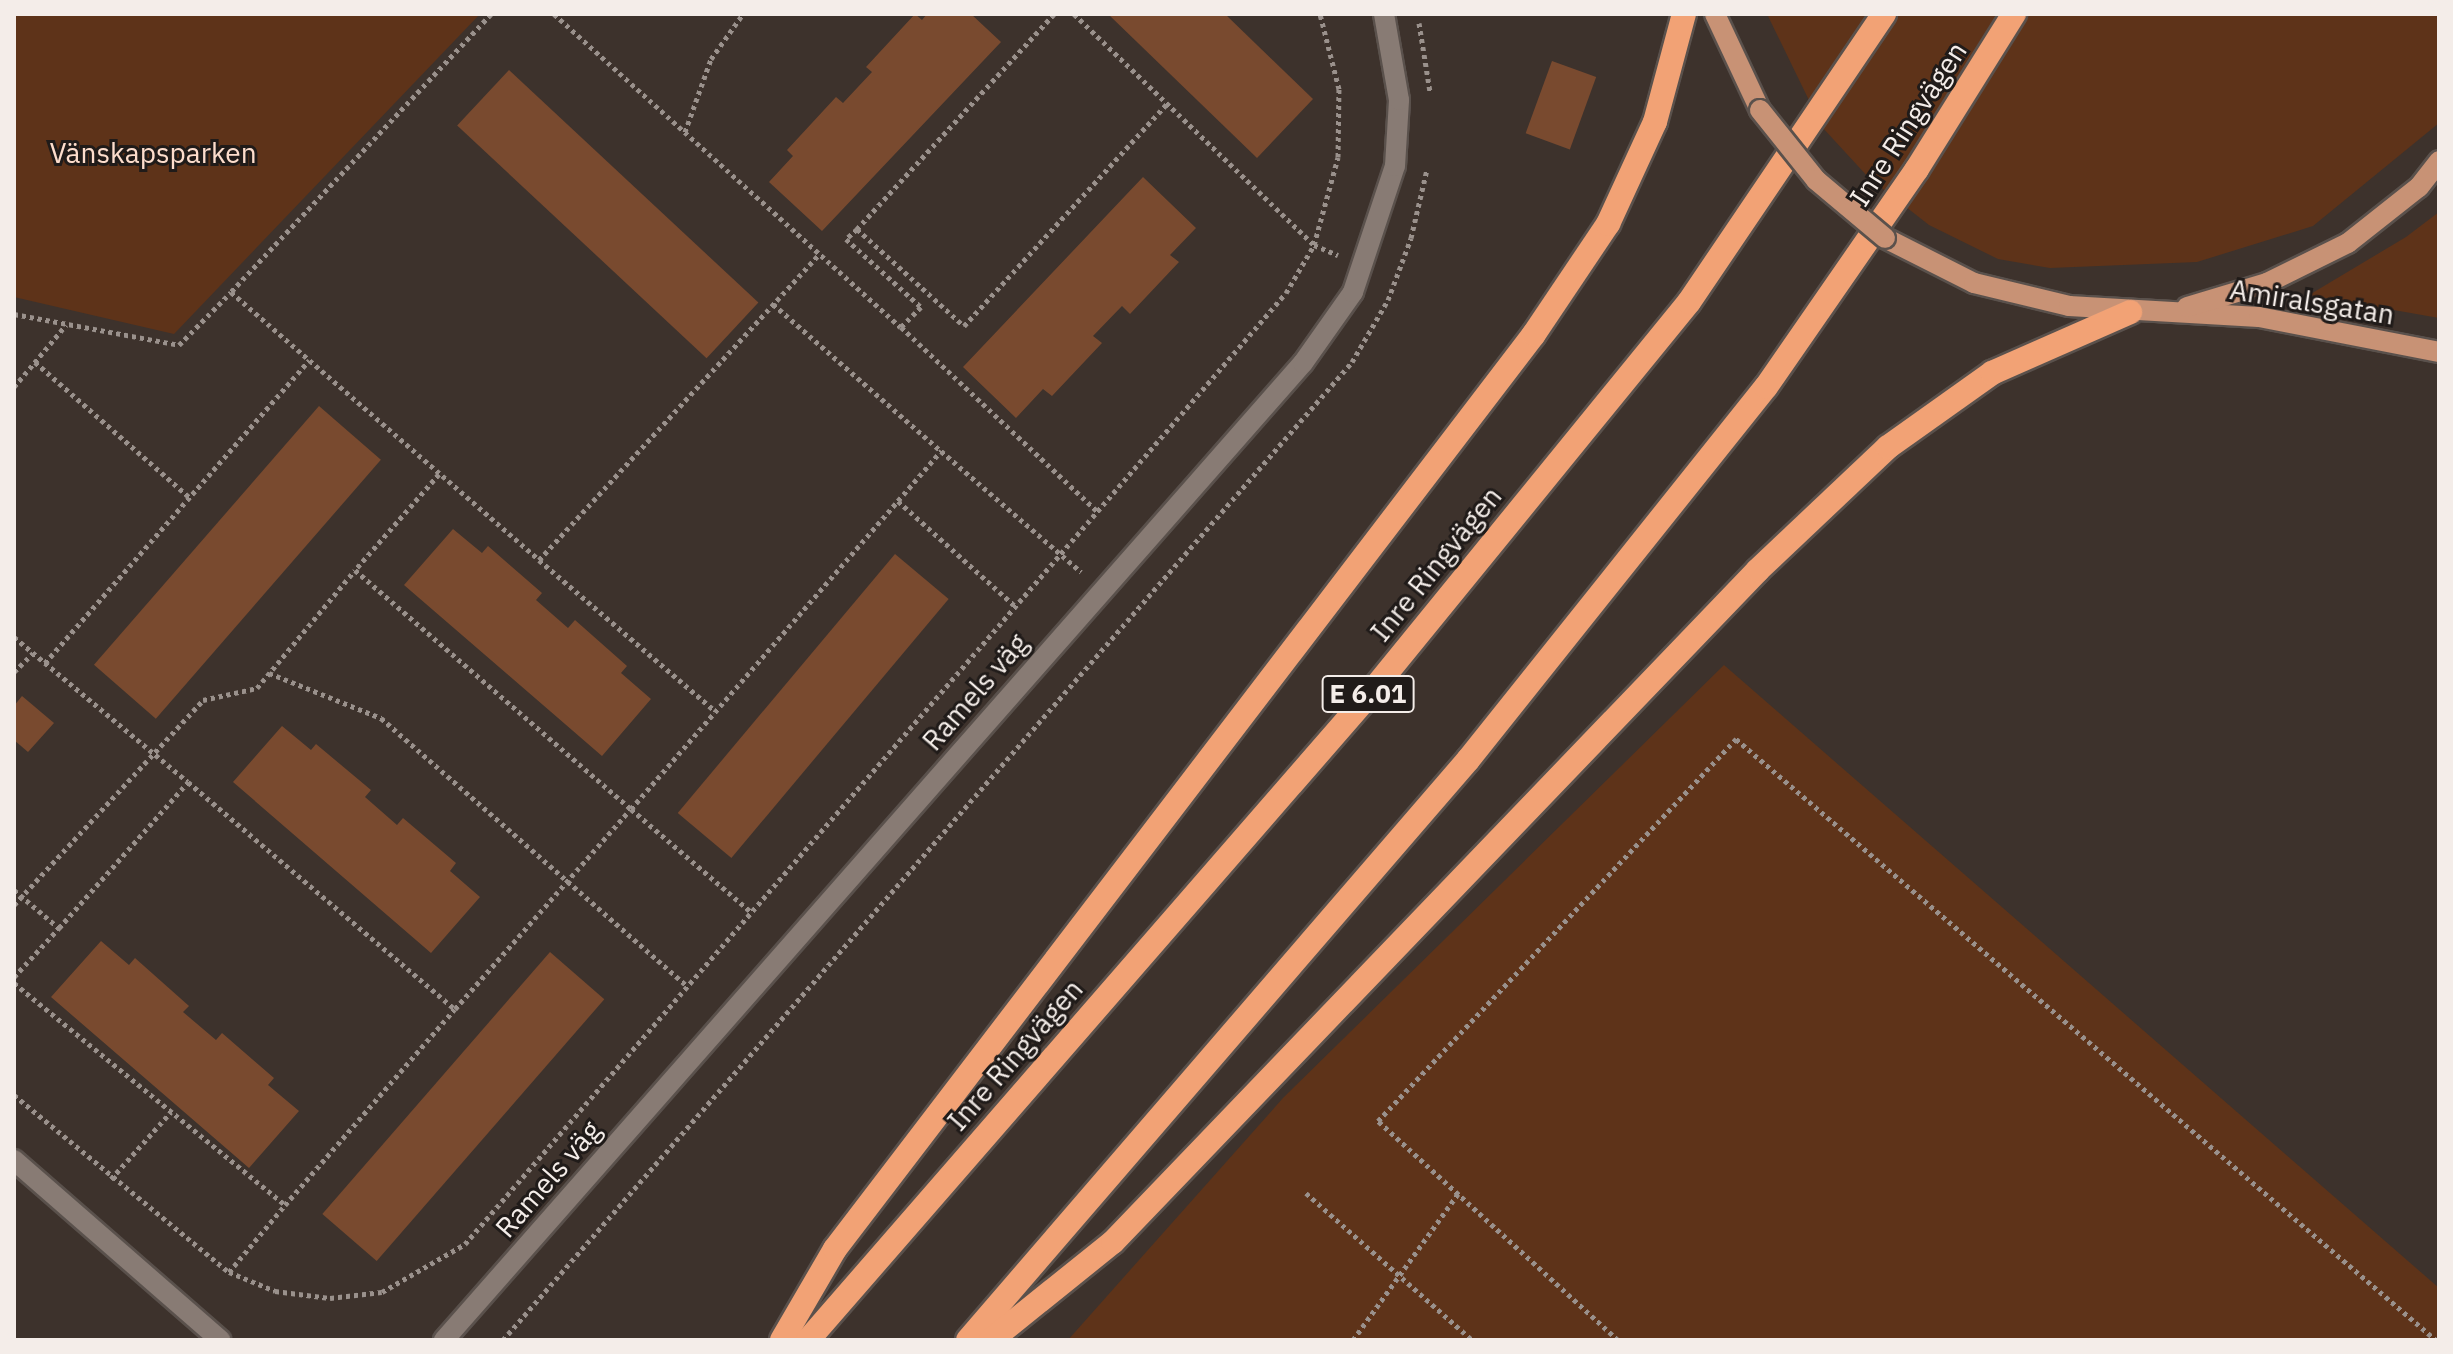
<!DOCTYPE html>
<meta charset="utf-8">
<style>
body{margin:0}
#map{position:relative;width:2453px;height:1354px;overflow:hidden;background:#3d322c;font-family:"IBM Plex Sans",sans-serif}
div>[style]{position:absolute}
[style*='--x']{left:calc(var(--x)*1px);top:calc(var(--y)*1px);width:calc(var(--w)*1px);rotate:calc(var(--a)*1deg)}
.green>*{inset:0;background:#5e3319}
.building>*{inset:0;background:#794a2f;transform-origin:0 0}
.path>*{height:5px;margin-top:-2.5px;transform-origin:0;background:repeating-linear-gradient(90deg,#9a918c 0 4px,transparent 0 8px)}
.roads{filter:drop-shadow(2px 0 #5a514c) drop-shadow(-2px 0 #5a514c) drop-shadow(0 2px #5a514c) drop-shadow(0 -2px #5a514c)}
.minor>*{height:20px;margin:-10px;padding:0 10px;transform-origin:10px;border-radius:10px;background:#887b74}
.major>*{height:20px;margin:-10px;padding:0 10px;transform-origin:10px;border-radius:10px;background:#c89275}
.highway>*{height:24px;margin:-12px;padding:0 12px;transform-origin:12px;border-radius:12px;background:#f2a275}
.bridges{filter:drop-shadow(2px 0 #5a514c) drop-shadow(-2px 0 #5a514c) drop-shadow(0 2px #5a514c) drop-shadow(0 -2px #5a514c)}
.major-bridge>*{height:20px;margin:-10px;padding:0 10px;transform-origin:10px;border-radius:10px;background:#c89275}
span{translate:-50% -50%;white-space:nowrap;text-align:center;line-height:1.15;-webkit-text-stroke:6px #201b19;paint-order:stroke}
.shield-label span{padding:2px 6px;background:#201b19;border:2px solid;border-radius:6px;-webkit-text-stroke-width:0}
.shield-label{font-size:26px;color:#f4ede9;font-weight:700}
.street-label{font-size:28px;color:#f4ede9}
.park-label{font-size:28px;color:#fdddcc}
.frame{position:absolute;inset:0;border:16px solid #f4ede9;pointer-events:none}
</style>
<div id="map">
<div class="green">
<div style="clip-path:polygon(14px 14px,480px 14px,174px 334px,14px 297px)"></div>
<div style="clip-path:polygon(1767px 14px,2439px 14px,2439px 123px,2313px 226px,2197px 262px,2050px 268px,1998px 259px,1929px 225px,1869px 178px,1822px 127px)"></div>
<div style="clip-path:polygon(2439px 212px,2439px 318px,2309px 295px,2406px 237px)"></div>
<div style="clip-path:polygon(1724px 665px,2439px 1288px,2439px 1340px,1068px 1340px,1283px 1098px)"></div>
</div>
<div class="building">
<div style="clip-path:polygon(915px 14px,922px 20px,927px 14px,971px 14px,1001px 42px,822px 231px,769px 182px,793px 156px,787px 150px,836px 97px,843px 103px,872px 72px,866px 67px)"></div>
<div style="clip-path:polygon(1108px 14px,1225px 14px,1313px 99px,1257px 158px)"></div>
<div style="left:1552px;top:61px;width:47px;height:77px;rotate:20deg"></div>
<div style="left:509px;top:70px;width:341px;height:76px;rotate:43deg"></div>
<div style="clip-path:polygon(1143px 177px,1196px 228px,1170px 255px,1179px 262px,1130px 314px,1122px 306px,1093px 336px,1102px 343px,1052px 396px,1043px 389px,1016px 418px,963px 367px)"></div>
<div style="left:319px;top:406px;width:82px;height:343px;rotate:41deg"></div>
<div style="clip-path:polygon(453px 529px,482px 553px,488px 546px,542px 593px,536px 600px,568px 628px,575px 620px,627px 666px,621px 673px,651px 699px,602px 756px,404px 585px)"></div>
<div style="left:895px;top:554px;width:70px;height:338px;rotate:40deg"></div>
<div style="clip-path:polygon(22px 696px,54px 723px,28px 752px,14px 740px,14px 706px)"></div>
<div style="clip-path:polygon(282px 726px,311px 750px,316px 744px,371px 790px,365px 797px,397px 825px,403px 818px,456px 863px,450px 871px,480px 897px,431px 953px,233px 782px)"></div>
<div style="clip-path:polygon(101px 941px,129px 965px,135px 958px,189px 1006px,183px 1012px,216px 1040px,222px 1033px,274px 1078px,268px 1085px,299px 1111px,249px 1168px,51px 997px)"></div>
<div style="left:550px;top:952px;width:72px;height:347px;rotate:41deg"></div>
</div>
<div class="path">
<div style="--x:491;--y:14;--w:381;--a:133.1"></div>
<div style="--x:231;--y:292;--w:408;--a:41"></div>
<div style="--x:539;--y:560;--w:415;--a:-47.5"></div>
<div style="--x:554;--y:14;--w:467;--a:42.1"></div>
<div style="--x:1054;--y:14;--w:292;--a:132.5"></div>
<div style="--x:857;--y:229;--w:144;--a:42.2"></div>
<div style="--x:964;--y:326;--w:301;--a:-47.6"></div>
<div style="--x:1074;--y:14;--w:333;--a:43.9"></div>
<div style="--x:1314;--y:245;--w:26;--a:23"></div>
<div style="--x:1419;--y:23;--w:70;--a:80.9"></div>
<div style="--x:685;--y:132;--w:77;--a:-70.4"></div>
<div style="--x:711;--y:59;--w:55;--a:-54.6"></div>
<div style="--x:857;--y:229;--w:15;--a:138"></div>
<div style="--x:846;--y:239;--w:101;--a:42.2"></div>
<div style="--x:921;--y:307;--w:28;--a:135"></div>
<div style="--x:901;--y:327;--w:269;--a:43.2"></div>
<div style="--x:773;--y:304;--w:223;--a:41.2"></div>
<div style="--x:14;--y:314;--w:168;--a:10.6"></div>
<div style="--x:179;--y:345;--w:74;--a:-45.5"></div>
<div style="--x:35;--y:362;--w:205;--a:41.2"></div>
<div style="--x:14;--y:387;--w:81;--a:-50"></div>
<div style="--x:439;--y:474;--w:128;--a:131.2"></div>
<div style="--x:355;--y:570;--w:365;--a:40.9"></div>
<div style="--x:631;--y:809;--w:474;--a:-49.1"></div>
<div style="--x:941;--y:451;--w:185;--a:40.8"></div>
<div style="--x:898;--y:501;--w:157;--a:41.9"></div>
<div style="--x:539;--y:560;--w:232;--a:40.6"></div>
<div style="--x:14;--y:637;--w:226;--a:39.8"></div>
<div style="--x:45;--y:663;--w:402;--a:-48.9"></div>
<div style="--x:14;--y:672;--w:27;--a:-45"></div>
<div style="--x:269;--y:673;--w:121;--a:21.9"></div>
<div style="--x:381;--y:718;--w:407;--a:41.2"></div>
<div style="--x:14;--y:890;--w:59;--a:40.2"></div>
<div style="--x:59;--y:928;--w:195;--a:-48.5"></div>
<div style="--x:188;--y:782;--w:350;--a:40.4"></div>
<div style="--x:455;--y:1009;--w:266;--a:-48.7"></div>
<div style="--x:631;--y:809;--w:158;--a:40.6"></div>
<div style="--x:14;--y:905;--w:279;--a:-47.3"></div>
<div style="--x:203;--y:700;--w:55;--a:-12.5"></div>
<div style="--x:257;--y:688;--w:153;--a:-50.3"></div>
<div style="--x:14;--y:977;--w:67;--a:-47.4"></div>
<div style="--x:14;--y:983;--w:350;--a:39.3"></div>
<div style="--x:285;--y:1205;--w:259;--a:-49.1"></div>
<div style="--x:14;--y:1095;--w:278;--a:39.5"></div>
<div style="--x:229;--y:1272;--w:50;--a:22.4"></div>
<div style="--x:275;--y:1291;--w:55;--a:7.3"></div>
<div style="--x:330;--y:1298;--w:52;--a:-6.6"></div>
<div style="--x:382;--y:1292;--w:96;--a:-30"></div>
<div style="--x:465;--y:1244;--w:1256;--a:-49.2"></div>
<div style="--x:1286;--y:293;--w:56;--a:-59.7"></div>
<div style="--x:1314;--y:245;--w:91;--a:-74.7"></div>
<div style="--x:1338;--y:157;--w:68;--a:-89.2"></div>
<div style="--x:1339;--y:89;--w:77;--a:-104.2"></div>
<div style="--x:111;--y:1179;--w:90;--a:-48.2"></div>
<div style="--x:1306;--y:1193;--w:222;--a:41.5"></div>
<div style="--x:229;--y:1272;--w:87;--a:-50.1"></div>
<div style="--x:503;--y:1340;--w:1295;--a:-49.04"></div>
<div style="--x:1352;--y:362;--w:72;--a:-59.9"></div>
<div style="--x:1388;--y:300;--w:66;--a:-69.6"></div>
<div style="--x:1411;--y:238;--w:71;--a:-76.9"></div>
<div style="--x:1353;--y:1340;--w:180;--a:-54.3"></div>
<div style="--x:1618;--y:1340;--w:325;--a:-137.6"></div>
<div style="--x:1378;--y:1121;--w:524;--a:-46.86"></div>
<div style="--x:1736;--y:739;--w:923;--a:40.65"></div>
</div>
<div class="roads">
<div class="minor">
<div style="--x:14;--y:1160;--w:274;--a:41.1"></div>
<div style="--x:444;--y:1340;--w:1301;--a:-48.68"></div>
<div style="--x:1303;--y:363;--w:87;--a:-54.8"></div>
<div style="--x:1353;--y:292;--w:133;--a:-71.6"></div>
<div style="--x:1395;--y:166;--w:66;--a:-86.5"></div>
<div style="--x:1399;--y:100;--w:87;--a:-99.9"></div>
</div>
<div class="major">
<div style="--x:1715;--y:14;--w:106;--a:64.9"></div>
<div style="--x:1885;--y:238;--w:100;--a:26.8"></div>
<div style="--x:1974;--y:283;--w:98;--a:13.6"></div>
<div style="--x:2069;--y:306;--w:190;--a:3.3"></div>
<div style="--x:2259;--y:317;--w:183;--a:11"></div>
<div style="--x:2187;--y:307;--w:84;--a:-16.7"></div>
<div style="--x:2267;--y:283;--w:90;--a:-26.3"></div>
<div style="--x:2348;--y:243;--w:90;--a:-38.3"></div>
<div style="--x:2419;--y:187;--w:33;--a:-52"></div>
</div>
<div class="highway">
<div style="--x:782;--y:1340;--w:105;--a:-59.8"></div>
<div style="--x:835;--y:1249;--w:1151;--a:-52.62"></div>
<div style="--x:1534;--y:334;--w:133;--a:-56.1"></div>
<div style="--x:1608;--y:224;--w:112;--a:-65.3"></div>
<div style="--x:1655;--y:122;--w:112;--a:-75"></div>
<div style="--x:808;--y:1340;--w:853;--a:-48.99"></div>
<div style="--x:1368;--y:696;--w:508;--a:-50.83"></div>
<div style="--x:1689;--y:302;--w:348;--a:-55.9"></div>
<div style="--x:968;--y:1340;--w:766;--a:-49.24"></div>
<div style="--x:1468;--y:760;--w:477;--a:-51.4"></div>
<div style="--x:1766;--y:387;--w:265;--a:-55.3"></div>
<div style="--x:1917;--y:169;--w:183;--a:-58"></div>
<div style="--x:991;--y:1340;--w:156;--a:-38.8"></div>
<div style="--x:1113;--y:1242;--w:931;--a:-46.17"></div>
<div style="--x:1758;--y:570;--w:179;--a:-43.4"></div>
<div style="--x:1888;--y:447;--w:128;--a:-35.4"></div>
<div style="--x:1992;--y:373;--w:151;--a:-23.8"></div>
</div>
</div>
<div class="bridges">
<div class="major-bridge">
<div style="--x:1760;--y:110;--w:90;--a:51.3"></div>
<div style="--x:1816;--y:180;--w:90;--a:40"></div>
</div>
</div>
<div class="shield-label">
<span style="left:1368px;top:694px">E 6.01</span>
</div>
<div class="street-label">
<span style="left:1908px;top:124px;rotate:-57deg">Inre Ringvägen</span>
<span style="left:2312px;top:302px;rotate:9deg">Amiralsgatan</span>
<span style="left:1436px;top:564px;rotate:-51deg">Inre Ringvägen</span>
<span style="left:975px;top:692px;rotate:-49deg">Ramels väg</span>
<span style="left:1015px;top:1055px;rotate:-49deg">Inre Ringvägen</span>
<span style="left:548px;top:1179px;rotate:-49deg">Ramels väg</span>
</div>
<div class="park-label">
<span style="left:153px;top:153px">Vänskapsparken</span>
</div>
<div class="frame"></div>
</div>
